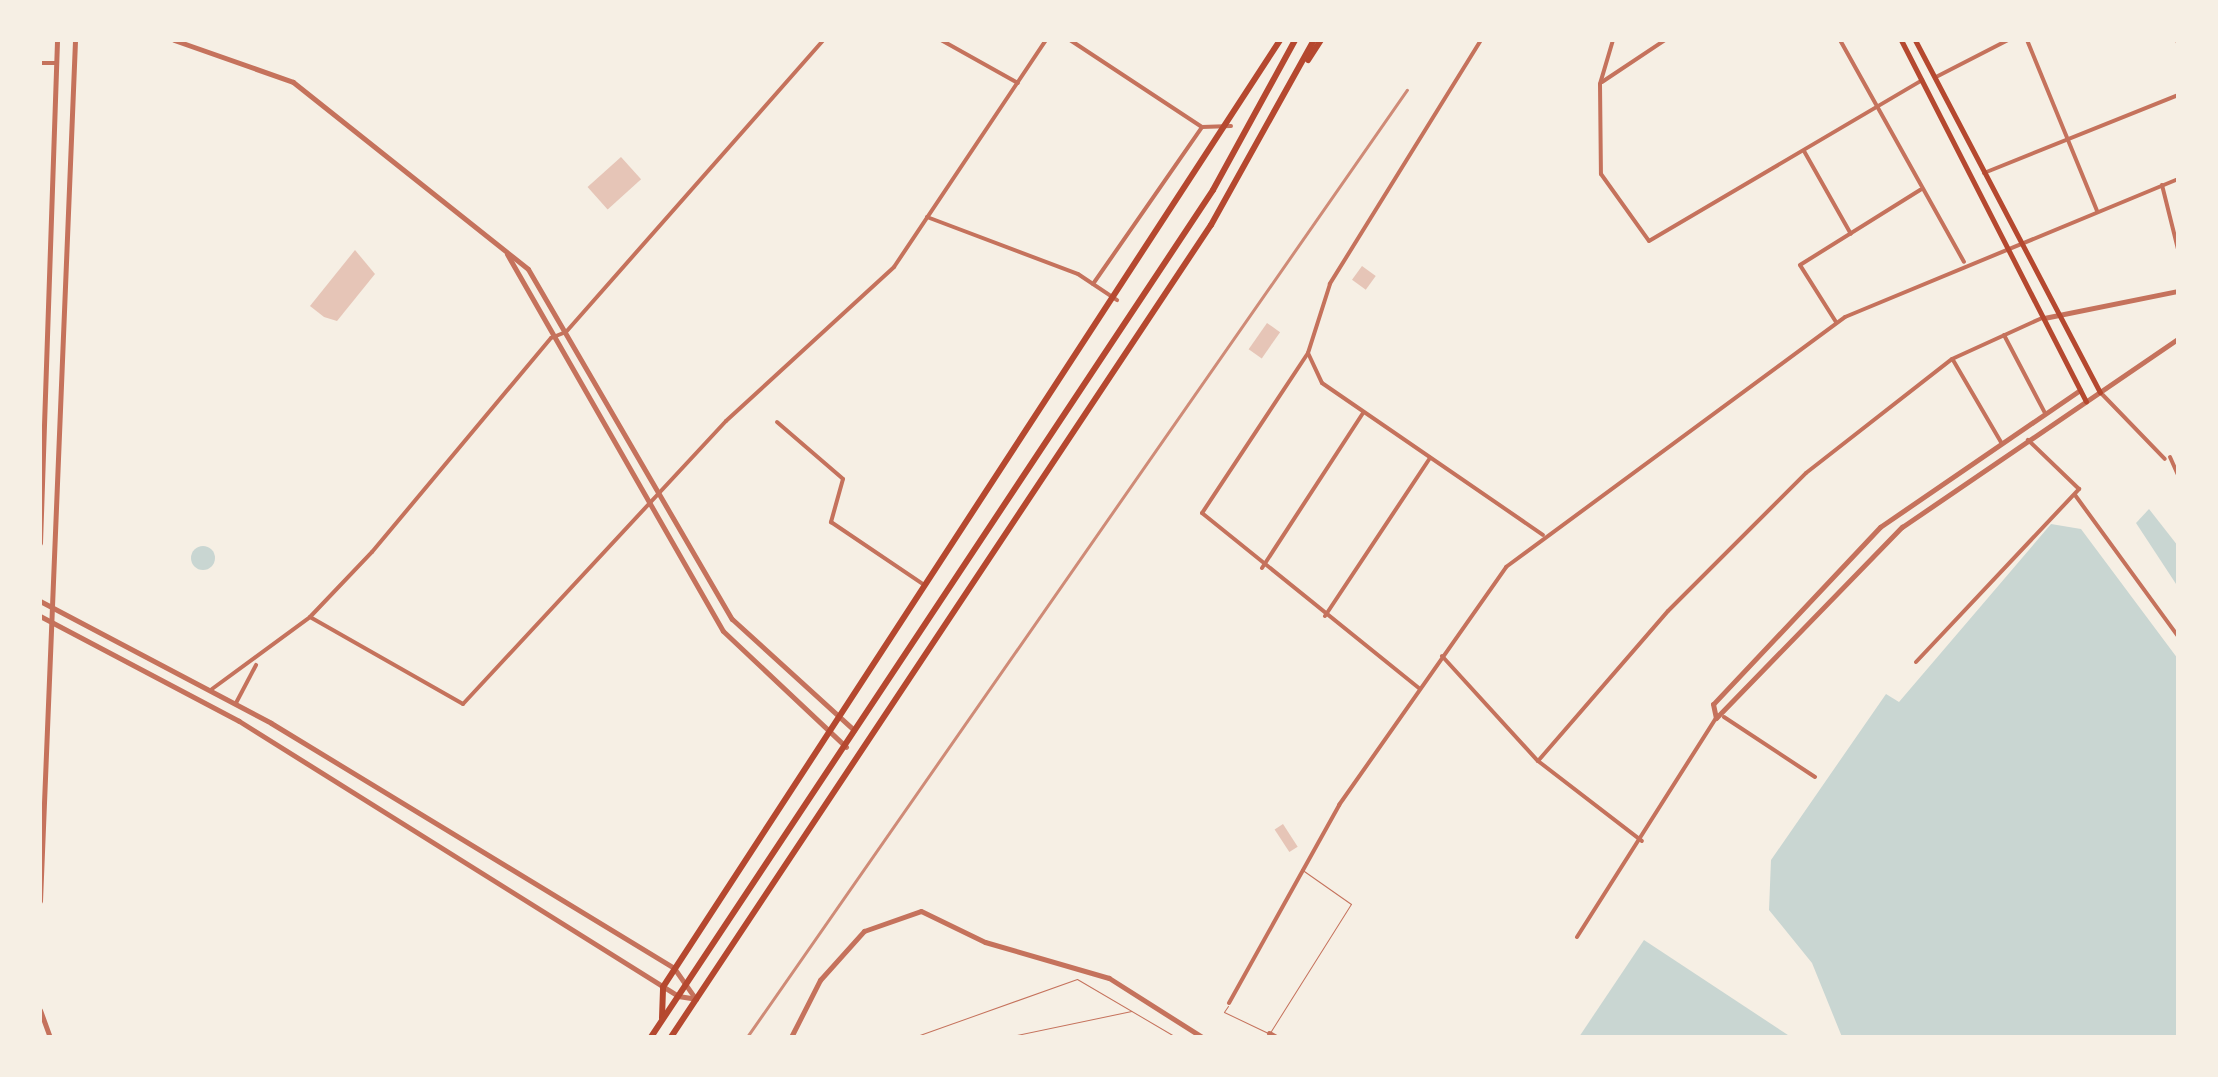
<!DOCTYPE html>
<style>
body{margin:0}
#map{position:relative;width:2218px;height:1077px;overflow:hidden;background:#f6efe4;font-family:Rubik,sans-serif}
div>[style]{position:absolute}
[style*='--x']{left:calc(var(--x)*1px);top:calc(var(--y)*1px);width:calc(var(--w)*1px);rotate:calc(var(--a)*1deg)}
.water>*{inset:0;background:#c9d6d2}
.round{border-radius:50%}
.building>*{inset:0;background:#e6c5b7;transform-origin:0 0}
.service>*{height:1px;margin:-0.5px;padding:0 0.5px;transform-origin:0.5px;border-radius:0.5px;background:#c5725c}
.minor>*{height:4px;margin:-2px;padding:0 2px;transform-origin:2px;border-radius:2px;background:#c5725c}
.tertiary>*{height:5px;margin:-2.5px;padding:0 2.5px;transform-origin:2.5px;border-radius:2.5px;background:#c5725c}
.secondary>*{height:5px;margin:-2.5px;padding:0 2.5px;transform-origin:2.5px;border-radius:2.5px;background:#b5482f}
.trunk>*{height:6px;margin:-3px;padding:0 3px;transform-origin:3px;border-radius:3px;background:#b5482f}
.rail>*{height:2.5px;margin:-1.25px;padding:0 1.25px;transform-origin:1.25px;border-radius:1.25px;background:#cf8b77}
span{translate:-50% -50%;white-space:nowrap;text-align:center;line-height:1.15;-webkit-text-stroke:8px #f6efe4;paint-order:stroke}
.frame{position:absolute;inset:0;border:42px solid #f6efe4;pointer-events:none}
</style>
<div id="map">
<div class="water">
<div style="clip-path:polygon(2149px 509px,2178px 546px,2178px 587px,2136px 523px)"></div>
<div style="clip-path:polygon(2051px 524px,2081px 529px,2178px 659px,2178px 1037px,1842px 1037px,1812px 963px,1769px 910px,1771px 860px,1886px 694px,1899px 702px)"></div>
<div class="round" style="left:191px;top:546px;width:24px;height:24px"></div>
<div style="clip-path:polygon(1644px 940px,1791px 1037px,1579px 1037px)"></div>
</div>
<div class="building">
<div style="left:621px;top:157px;width:30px;height:45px;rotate:48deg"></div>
<div style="clip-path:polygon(355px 250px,375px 274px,337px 321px,324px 317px,310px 306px)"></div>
<div style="left:1362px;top:266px;width:17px;height:17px;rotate:36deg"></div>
<div style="left:1267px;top:323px;width:16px;height:32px;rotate:35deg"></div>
<div style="left:1283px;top:824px;width:27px;height:10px;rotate:57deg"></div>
</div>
<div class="service">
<div style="--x:1228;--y:1006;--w:7;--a:124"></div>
<div style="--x:1224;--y:1012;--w:47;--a:25.5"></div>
<div style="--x:1271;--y:1031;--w:150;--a:-57.8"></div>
<div style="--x:1351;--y:904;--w:61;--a:-145"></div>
<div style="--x:914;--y:1037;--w:173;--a:-19.6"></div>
<div style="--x:1077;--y:979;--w:115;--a:30.4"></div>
<div style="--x:1007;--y:1037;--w:127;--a:-11.8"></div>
</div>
<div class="minor">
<div style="--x:941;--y:40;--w:88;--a:29.2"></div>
<div style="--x:1070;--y:40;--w:158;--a:33.4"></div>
<div style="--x:1481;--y:40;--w:287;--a:121.8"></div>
<div style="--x:1330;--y:284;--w:72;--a:107.7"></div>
<div style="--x:1308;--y:353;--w:33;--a:65"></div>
<div style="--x:1322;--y:383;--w:268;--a:34.5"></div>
<div style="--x:1613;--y:40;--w:46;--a:106.5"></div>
<div style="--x:1600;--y:84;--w:90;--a:89.4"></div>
<div style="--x:1601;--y:174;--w:82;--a:54.4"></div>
<div style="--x:1649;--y:241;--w:317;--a:-30.5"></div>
<div style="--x:1840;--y:40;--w:254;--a:60.8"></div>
<div style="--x:2027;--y:40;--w:185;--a:67.7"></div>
<div style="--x:2177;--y:40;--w:3;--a:72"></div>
<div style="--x:40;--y:63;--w:17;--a:0"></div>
<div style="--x:1936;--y:77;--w:81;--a:-27.2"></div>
<div style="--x:1602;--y:82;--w:76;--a:-33.7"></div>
<div style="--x:1804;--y:151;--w:95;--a:60.5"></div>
<div style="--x:1984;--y:173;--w:209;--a:-21.9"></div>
<div style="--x:2162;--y:185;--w:66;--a:76"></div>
<div style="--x:927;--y:217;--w:161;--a:20.7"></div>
<div style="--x:1078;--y:274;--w:47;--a:33.7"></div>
<div style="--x:1093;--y:284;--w:191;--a:-55.2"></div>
<div style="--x:1202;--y:127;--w:29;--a:-2"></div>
<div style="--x:1836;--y:322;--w:67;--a:-122.3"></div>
<div style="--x:1800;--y:265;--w:142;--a:-32"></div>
<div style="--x:2004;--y:335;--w:88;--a:62.3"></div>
<div style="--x:1308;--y:353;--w:192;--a:123.5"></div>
<div style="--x:1202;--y:513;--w:279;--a:38.9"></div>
<div style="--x:1953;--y:360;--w:95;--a:59.7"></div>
<div style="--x:2100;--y:392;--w:93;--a:45.9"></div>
<div style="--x:777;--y:422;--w:87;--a:40.8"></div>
<div style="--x:843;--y:479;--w:45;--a:105.6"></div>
<div style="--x:831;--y:522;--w:111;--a:34"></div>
<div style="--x:2170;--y:457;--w:20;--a:66"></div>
<div style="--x:2075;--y:495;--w:175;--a:53.9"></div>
<div style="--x:1262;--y:568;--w:185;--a:-56.9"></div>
<div style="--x:1325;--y:616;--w:190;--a:-56.4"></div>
<div style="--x:310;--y:617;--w:176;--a:29.6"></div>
<div style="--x:463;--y:704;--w:386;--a:-47.1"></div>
<div style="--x:726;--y:421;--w:228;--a:-42.5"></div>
<div style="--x:894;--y:267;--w:273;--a:-56.2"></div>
<div style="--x:1442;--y:656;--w:142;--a:47.6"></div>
<div style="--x:1538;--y:761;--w:198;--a:-49.1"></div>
<div style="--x:1668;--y:611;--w:195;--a:-45"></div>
<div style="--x:1806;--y:473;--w:185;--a:-38"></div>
<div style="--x:1952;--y:359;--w:99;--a:-24.5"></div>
<div style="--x:1916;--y:662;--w:238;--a:-46.7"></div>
<div style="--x:2079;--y:489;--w:71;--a:-136.1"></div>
<div style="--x:212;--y:689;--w:122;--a:-36.3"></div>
<div style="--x:310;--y:617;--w:90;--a:-46.4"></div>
<div style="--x:372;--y:552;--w:279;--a:-50.1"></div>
<div style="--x:551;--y:338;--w:16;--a:-22"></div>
<div style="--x:566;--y:332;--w:389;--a:-48.6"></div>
<div style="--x:236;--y:703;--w:43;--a:-62.2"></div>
<div style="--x:1724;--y:717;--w:109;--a:33.4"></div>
<div style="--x:1538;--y:761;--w:131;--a:37.6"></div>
<div style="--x:1577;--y:937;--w:259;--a:-57.6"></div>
<div style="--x:1229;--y:1003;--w:227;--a:-60.9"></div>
<div style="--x:1339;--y:805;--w:291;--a:-54.9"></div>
<div style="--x:1506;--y:567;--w:421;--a:-36.4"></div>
<div style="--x:1845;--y:317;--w:360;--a:-22.5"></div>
</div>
<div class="tertiary">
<div style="--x:174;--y:40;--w:126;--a:19.4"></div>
<div style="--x:293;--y:82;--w:300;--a:38.5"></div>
<div style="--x:528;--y:269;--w:405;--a:59.8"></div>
<div style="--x:732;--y:619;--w:165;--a:42.3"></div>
<div style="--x:507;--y:254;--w:434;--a:60.2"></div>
<div style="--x:723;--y:631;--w:169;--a:43.3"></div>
<div style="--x:2044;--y:318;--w:137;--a:-11.4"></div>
<div style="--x:2080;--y:390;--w:242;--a:145.6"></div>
<div style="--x:1880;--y:527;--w:243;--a:133.3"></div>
<div style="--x:1713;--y:704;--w:14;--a:78"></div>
<div style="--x:1716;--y:718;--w:267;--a:-45.8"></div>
<div style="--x:1902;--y:527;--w:334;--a:-34.3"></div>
<div style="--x:40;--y:543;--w:503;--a:-88.06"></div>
<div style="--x:40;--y:601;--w:261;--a:27.8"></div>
<div style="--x:271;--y:723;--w:472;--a:31.3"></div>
<div style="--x:674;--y:968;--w:38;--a:55"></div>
<div style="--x:40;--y:616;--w:225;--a:27.8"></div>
<div style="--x:239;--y:721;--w:518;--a:32.06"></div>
<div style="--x:678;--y:996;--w:18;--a:9"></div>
<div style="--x:40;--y:901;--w:862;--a:-87.67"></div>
<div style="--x:40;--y:1010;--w:29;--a:70"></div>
<div style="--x:1269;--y:1033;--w:8;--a:30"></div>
<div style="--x:791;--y:1037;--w:64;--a:-63"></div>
<div style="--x:820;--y:980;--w:66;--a:-48.1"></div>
<div style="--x:864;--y:931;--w:60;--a:-19.3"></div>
<div style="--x:921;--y:911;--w:71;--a:25.8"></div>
<div style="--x:985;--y:942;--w:129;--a:16.2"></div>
<div style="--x:1109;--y:978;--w:110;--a:32.4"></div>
</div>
<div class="secondary">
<div style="--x:1901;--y:40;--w:406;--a:62.9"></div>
<div style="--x:1915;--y:40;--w:398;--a:62.3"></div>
</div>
<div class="trunk">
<div style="--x:1308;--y:60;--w:24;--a:-57"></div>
<div style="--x:662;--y:1018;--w:31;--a:-88"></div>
<div style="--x:663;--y:987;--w:1130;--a:-56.91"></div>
<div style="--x:651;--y:1037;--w:1016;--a:-56.43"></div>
<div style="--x:1213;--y:190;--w:171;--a:-61.3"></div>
<div style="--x:671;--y:1037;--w:975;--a:-56.38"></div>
<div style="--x:1211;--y:225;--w:212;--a:-60.9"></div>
</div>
<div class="rail">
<div style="--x:747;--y:1037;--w:1154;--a:-55.13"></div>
</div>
<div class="frame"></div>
</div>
